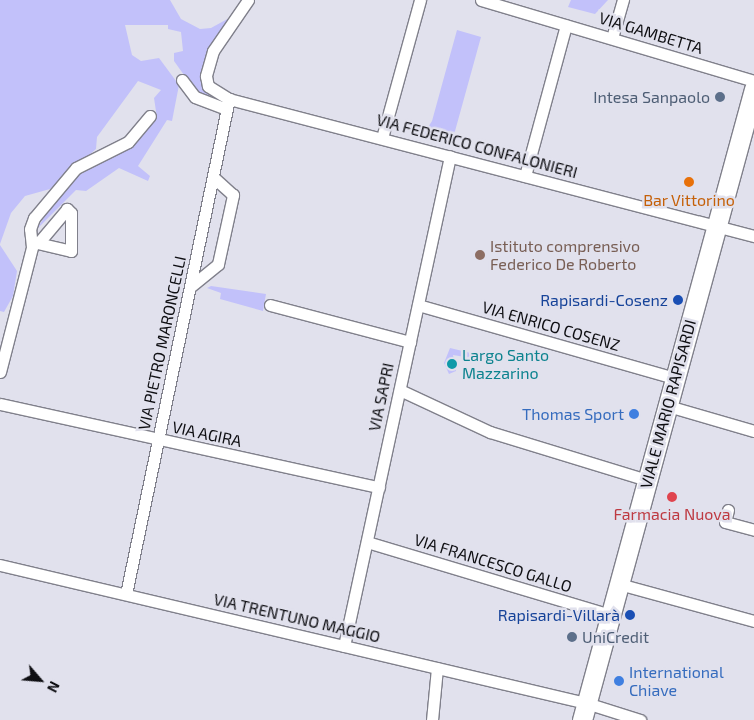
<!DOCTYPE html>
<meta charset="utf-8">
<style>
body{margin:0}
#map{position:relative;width:754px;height:720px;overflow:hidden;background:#e1e1ed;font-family:"Exo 2",sans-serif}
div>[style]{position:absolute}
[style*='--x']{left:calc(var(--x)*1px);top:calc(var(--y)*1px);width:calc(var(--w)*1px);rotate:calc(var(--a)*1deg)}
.green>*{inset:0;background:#c2c1fa}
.roads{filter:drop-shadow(1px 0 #80808b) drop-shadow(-1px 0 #80808b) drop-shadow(0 1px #80808b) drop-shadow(0 -1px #80808b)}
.minor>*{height:11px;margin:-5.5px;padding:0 5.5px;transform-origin:5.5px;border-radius:5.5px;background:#fff}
.primary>*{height:19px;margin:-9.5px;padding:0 9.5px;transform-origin:9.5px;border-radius:9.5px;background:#fff}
.dots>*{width:14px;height:14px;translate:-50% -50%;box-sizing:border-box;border:2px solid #e1e1ed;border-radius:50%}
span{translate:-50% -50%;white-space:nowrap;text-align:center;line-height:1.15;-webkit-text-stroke:5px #e1e1ed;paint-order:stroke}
.street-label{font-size:16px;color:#0e0e12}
.service-label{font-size:16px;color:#4e5e75}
.right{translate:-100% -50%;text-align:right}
.left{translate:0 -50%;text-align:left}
.food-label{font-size:16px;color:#c56008}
.education-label{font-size:16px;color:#785e54}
.transit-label{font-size:16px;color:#164399}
.culture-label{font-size:16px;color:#0d838f}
.shop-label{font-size:16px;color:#366cbe}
.health-label{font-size:16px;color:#be3a42}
.north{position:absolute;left:15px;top:655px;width:50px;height:50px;-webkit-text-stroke:4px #e1e1ed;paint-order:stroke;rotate:117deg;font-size:14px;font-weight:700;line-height:20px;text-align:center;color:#0e0e12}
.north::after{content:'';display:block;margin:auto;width:18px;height:22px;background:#0e0e12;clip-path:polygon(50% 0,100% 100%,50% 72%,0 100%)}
</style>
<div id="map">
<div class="green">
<div style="clip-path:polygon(0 0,170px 0,181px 19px,200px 29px,211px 28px,231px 17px,210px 48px,201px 71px,203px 87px,218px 101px,199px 96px,174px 61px,174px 53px,183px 51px,181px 32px,168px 29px,168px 25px,125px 25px,132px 55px,141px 61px,159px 58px,179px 85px,172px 121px,167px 120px,138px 166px,150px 176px,148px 181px,119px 168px,86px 191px,76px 190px,36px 230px,60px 193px,79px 175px,132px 146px,157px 118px,154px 98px,161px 90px,138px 81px,97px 137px,96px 149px,50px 189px,25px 196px,11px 213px,0 244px)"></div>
<div style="clip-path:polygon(571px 0,608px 0,595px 14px,568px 7px)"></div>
<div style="clip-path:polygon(457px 30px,481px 37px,452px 142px,423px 135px,432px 121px)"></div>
<div style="clip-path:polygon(0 245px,17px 271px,13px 296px,4px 312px,0 311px)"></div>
<div style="clip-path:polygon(211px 286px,266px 294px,263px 311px,220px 299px,221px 293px,207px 288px)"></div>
<div style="clip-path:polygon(450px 348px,471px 353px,477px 359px,453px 355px,456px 371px,449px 374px,444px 363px)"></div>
</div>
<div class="roads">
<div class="minor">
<div style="--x:248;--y:0;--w:62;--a:124.5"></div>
<div style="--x:213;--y:51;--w:26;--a:106"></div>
<div style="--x:206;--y:76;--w:10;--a:79"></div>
<div style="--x:208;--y:86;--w:25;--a:32"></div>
<div style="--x:229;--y:99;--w:543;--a:14.63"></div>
<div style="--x:481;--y:0;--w:285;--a:16.5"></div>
<div style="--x:612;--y:38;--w:40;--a:-74"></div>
<div style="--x:182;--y:80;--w:21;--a:53"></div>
<div style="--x:195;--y:97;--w:34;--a:21"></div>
<div style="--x:382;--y:138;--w:143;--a:-74.6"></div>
<div style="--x:525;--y:176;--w:156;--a:-74.8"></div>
<div style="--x:33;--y:242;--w:39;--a:13"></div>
<div style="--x:71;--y:251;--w:38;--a:-90"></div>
<div style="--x:71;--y:213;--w:6;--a:-135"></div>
<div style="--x:67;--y:209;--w:42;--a:130.2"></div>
<div style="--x:190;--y:287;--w:36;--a:-39"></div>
<div style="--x:218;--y:264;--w:71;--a:-77.7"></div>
<div style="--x:233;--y:195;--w:27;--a:-138"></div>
<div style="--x:270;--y:305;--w:145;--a:14.8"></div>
<div style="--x:418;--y:305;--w:267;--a:15.9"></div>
<div style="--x:0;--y:372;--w:129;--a:-75.6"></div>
<div style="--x:32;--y:247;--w:18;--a:-96"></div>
<div style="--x:30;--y:229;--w:12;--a:-70"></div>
<div style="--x:34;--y:218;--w:65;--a:-50"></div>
<div style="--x:76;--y:168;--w:58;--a:-26.6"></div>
<div style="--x:128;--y:142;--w:34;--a:-50"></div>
<div style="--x:400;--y:390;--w:99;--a:25"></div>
<div style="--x:490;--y:432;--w:164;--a:17"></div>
<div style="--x:0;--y:404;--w:388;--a:12.4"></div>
<div style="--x:668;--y:406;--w:90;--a:16.2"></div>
<div style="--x:728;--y:510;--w:12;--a:104"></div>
<div style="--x:725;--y:522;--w:30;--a:15"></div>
<div style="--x:367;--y:542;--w:255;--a:16.7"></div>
<div style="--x:0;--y:565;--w:602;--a:13.25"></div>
<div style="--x:586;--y:703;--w:57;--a:17.5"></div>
<div style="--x:619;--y:584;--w:140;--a:15.3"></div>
<div style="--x:126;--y:594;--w:506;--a:-78.25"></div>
<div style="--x:344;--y:646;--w:501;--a:-77.79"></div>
<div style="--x:432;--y:720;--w:52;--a:-84.5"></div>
</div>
<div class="primary">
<div style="--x:582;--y:720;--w:654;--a:-74.75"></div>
</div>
</div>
<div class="dots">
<div style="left:720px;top:97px;background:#5c6f8a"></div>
<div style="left:689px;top:182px;background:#e8710a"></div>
<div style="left:480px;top:255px;background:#8d6e63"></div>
<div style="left:678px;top:300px;background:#1a4fb4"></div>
<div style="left:452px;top:364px;background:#0f9aa8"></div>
<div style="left:634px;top:414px;background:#3f7fe0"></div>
<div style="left:672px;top:497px;background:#e0444e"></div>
<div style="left:630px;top:615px;background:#1a4fb4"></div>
<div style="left:572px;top:637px;background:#5c6f8a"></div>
<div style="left:619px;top:681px;background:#3f7fe0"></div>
</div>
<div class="street-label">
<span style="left:651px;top:33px;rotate:17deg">VIA GAMBETTA</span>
<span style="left:477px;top:146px;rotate:15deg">VIA FEDERICO CONFALONIERI</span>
<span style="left:551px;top:326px;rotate:16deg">VIA ENRICO COSENZ</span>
<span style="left:162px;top:343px;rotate:-78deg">VIA PIETRO MARONCELLI</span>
<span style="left:381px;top:397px;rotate:-78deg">VIA SAPRI</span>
<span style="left:668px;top:404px;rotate:-75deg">VIALE MARIO RAPISARDI</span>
<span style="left:207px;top:434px;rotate:12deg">VIA AGIRA</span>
<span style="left:493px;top:563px;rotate:17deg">VIA FRANCESCO GALLO</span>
<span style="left:297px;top:618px;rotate:13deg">VIA TRENTUNO MAGGIO</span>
</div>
<div class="service-label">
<span class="right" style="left:710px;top:97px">Intesa Sanpaolo</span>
<span class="left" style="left:582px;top:637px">UniCredit</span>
</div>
<div class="food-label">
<span style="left:689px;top:200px">Bar Vittorino</span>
</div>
<div class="education-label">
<span class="left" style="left:490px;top:255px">Istituto comprensivo<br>Federico De Roberto</span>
</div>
<div class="transit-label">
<span class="right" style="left:668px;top:300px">Rapisardi-Cosenz</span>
<span class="right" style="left:620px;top:615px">Rapisardi-Villarà</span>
</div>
<div class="culture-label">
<span class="left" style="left:462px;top:364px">Largo Santo<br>Mazzarino</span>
</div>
<div class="shop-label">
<span class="right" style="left:624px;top:414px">Thomas Sport</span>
<span class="left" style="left:629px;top:681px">International<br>Chiave</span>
</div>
<div class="health-label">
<span style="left:672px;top:514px">Farmacia Nuova</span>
</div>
<div class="north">N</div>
</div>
